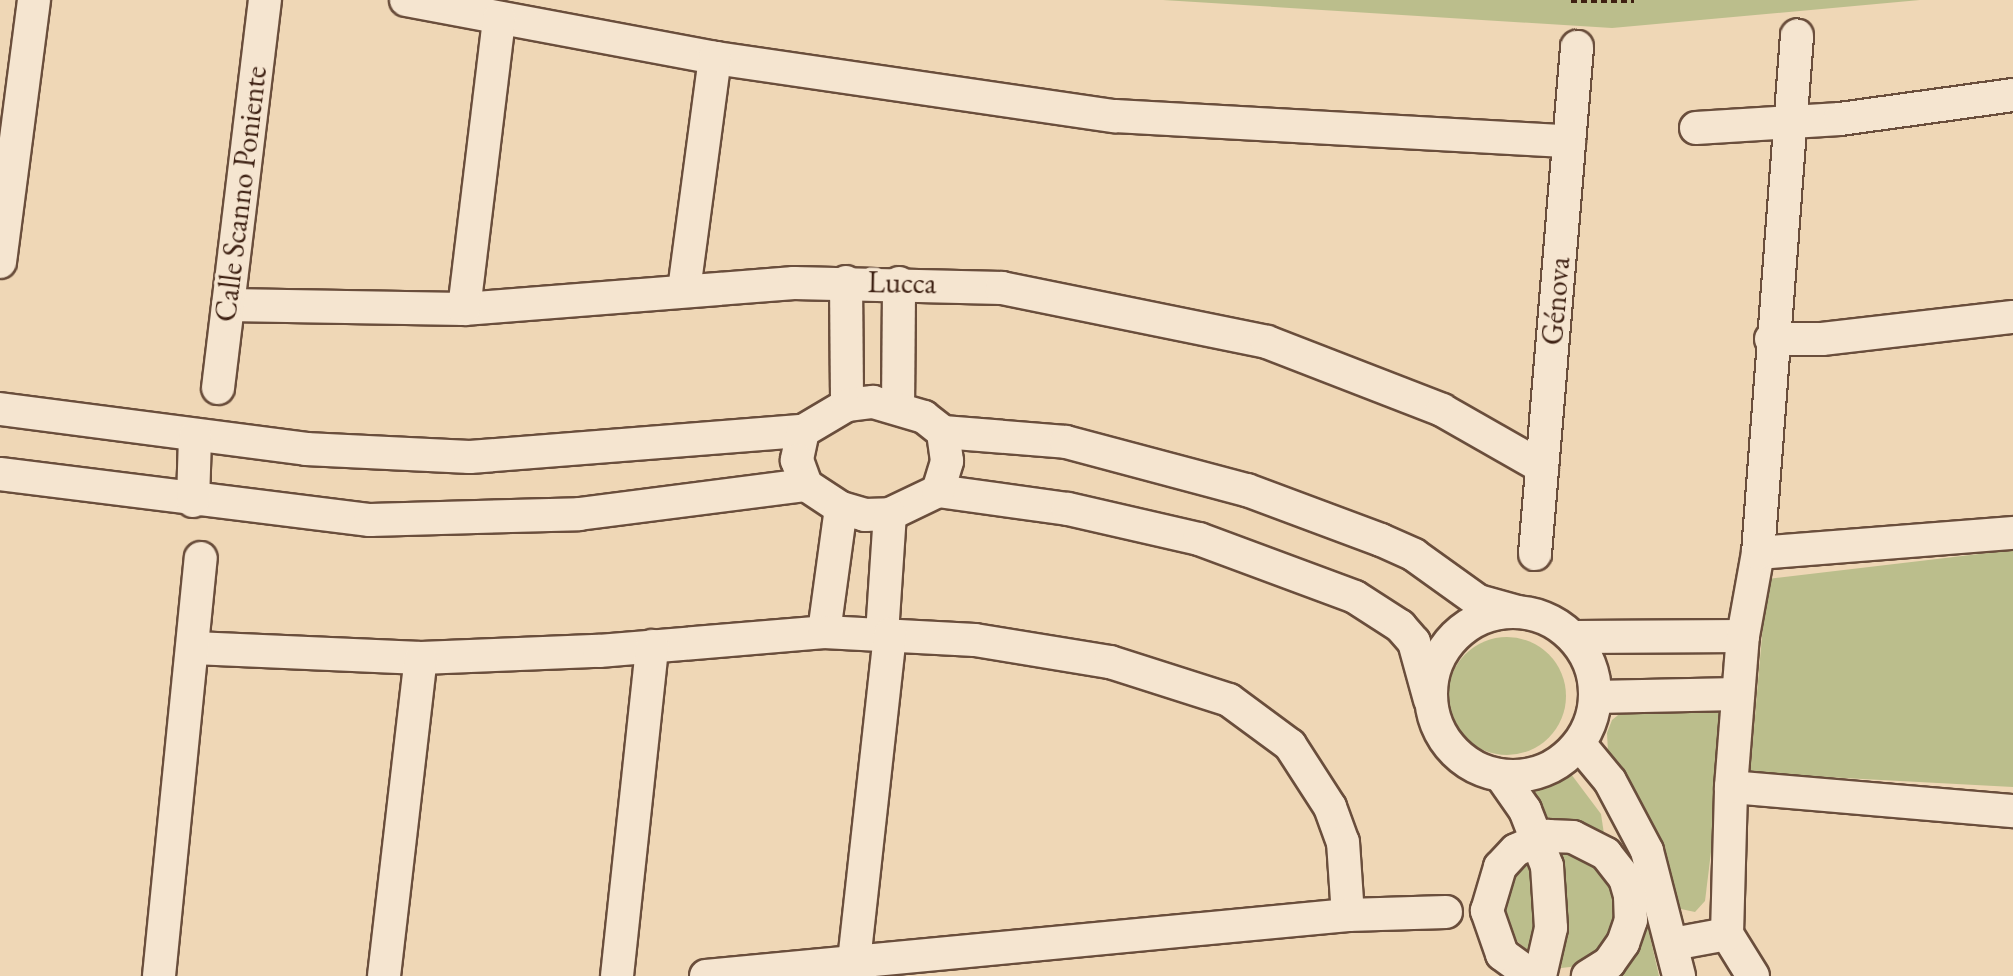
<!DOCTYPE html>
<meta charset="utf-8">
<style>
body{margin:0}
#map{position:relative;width:2013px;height:976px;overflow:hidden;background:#efd7b6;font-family:"EB Garamond",serif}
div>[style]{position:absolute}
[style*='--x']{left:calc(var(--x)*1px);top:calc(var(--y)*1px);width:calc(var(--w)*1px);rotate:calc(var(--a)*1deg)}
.green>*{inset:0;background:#bbbe8c}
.round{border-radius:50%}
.path>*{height:5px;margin-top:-2.5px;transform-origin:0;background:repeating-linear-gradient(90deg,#3e2113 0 6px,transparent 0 10px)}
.roads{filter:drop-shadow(2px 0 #6a4e3c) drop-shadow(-2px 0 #6a4e3c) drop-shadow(0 2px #6a4e3c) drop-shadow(0 -2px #6a4e3c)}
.street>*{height:32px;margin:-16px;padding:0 16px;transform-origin:16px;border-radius:16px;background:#f5e5d0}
.street>.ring{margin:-16px;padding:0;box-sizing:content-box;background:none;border:32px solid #f5e5d0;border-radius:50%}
span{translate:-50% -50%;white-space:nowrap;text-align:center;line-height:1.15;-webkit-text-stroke:7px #f5e5d0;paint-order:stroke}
.street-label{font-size:30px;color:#3e2113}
</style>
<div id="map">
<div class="green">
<div style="clip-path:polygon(1163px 0,1920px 0,1612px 28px)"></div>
<div style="clip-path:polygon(2013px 550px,2013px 787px,1750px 773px,1767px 579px)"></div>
<div class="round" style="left:1448px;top:637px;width:118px;height:118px"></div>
<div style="clip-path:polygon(1712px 706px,1724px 717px,1726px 729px,1705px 901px,1695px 912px,1681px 909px,1674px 901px,1608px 752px,1607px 733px,1612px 720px,1628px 707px)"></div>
<div style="clip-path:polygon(1571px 774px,1601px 814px,1604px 834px,1546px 828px,1531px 798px,1549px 775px)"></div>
<div style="clip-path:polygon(1557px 846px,1608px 869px,1622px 905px,1611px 943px,1579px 966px,1561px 968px,1567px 918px)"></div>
<div style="clip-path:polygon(1532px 860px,1536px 878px,1535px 956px,1513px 938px,1505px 910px,1511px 881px)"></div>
<div style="clip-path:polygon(1644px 910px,1659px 976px,1616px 976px)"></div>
</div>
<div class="path">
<div style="--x:1571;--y:0;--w:63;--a:0"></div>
</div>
<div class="roads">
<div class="street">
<div style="--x:406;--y:0;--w:314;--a:10.6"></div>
<div style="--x:715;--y:58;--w:404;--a:8.3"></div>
<div style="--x:1115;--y:116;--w:455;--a:3.2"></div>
<div style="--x:1696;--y:128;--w:144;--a:-3.6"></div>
<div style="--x:1840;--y:119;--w:175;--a:-7.9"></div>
<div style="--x:0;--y:262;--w:264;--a:-82.6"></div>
<div style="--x:846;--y:282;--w:123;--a:89.5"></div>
<div style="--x:684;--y:290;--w:234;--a:-82.4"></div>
<div style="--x:228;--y:305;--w:236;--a:1"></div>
<div style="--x:464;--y:309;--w:331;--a:-4.5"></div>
<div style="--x:794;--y:283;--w:208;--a:1.4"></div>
<div style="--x:1002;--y:288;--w:270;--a:11.5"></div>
<div style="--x:1267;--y:342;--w:188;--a:21.2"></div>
<div style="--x:1442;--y:410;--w:115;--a:29.7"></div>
<div style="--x:464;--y:309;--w:293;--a:-83.1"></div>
<div style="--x:1771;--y:339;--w:51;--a:0"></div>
<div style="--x:1822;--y:339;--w:192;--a:-6.6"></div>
<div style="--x:218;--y:388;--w:391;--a:-83.1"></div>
<div style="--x:898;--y:407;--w:124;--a:-89.5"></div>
<div style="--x:0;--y:409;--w:309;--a:7.4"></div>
<div style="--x:306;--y:449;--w:164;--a:2.8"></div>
<div style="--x:470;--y:457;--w:334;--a:-4.5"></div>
<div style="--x:803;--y:431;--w:51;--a:-30.6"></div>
<div style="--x:847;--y:405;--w:26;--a:-7"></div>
<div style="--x:873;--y:402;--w:53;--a:16.4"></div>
<div style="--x:924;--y:417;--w:24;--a:38"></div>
<div style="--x:943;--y:432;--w:123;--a:4.6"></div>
<div style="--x:1066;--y:442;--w:187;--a:14.9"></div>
<div style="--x:1247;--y:490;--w:143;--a:20.5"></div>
<div style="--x:1381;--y:540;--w:36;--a:24"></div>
<div style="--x:1414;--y:555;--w:79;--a:35.7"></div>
<div style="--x:1478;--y:601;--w:41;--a:15.4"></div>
<div style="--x:803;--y:431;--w:30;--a:102"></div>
<div style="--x:797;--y:460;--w:27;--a:70"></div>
<div style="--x:0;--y:474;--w:373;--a:7.1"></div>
<div style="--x:370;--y:520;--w:209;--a:-1.6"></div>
<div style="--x:579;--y:514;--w:229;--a:-7.3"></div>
<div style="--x:806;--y:485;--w:42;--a:33.3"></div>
<div style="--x:841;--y:508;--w:25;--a:16"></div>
<div style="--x:865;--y:515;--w:25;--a:-2"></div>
<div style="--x:890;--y:514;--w:53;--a:-25.6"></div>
<div style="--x:938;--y:491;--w:131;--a:7.9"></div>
<div style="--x:1068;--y:509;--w:134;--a:12.9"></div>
<div style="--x:1199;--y:539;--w:166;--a:20.4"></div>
<div style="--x:1355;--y:597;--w:54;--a:32.8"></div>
<div style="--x:1400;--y:626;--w:21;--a:49"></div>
<div style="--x:1414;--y:642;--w:60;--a:74.6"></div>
<div style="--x:938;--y:491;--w:31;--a:-73"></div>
<div style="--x:947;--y:461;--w:29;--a:-98"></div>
<div style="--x:193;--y:501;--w:65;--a:-88.2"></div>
<div style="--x:1758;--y:553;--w:256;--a:-4.5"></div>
<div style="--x:1535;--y:554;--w:509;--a:-85.26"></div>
<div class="ring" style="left:1431px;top:612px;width:132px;height:132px"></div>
<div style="--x:824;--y:632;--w:125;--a:-82.2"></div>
<div style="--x:882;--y:634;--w:120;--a:-86.2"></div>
<div style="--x:1575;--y:637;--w:168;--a:-0.3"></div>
<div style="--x:194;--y:648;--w:227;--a:2.5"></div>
<div style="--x:421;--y:658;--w:178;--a:-2.3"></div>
<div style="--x:599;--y:651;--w:226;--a:-4.8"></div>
<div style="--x:824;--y:632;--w:151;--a:3"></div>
<div style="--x:975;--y:640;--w:137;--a:9.3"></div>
<div style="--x:1110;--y:662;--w:125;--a:17.7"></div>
<div style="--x:1229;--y:700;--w:76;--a:36.4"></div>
<div style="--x:1290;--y:745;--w:74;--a:57.2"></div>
<div style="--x:1330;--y:807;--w:37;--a:70"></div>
<div style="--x:1343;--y:842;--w:73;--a:86.1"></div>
<div style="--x:1595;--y:697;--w:143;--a:-1.2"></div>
<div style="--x:1581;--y:746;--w:45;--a:50.4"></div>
<div style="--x:1610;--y:781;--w:79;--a:62.1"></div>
<div style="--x:1647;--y:851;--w:129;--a:75.6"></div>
<div style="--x:1502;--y:777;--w:40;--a:55.1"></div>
<div style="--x:1525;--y:810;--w:60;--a:68.6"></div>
<div style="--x:1547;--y:866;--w:62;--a:86.3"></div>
<div style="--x:1551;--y:928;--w:49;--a:102.9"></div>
<div style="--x:1731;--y:787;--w:283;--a:4.9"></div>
<div style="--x:1673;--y:944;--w:55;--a:-10.5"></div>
<div style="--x:854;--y:961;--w:329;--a:-83.7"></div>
<div style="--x:159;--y:976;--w:420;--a:-84.3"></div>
<div style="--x:384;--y:976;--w:320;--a:-83.4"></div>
<div style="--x:617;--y:976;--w:332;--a:-83.9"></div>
<div style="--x:706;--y:976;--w:645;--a:-5.43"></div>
<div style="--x:1348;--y:915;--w:98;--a:-1.8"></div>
<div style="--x:1532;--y:976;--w:37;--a:-144"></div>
<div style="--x:1502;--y:954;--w:46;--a:-109.2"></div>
<div style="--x:1487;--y:911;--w:46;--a:-73.5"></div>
<div style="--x:1500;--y:867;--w:23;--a:-47"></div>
<div style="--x:1516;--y:850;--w:35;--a:-24"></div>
<div style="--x:1548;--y:836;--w:25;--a:2"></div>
<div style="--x:1573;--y:837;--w:37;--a:27"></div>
<div style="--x:1606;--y:854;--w:31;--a:52"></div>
<div style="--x:1625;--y:878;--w:19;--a:74"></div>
<div style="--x:1630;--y:896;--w:24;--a:88"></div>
<div style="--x:1631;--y:920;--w:24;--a:109"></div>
<div style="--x:1623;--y:943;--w:24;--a:125"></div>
<div style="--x:1609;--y:963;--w:25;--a:148"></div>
<div style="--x:1753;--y:976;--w:49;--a:-121.8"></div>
<div style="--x:1727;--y:934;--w:147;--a:-88.4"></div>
<div style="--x:1731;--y:787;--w:151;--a:-85.5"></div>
<div style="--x:1743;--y:636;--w:84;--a:-79.8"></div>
<div style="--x:1758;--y:553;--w:519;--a:-85.69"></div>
</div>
</div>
<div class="street-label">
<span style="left:241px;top:194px;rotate:-83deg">Calle Scanno Poniente</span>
<span style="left:902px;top:283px;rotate:1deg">Lucca</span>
<span style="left:1556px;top:301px;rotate:-85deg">Génova</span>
</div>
</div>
